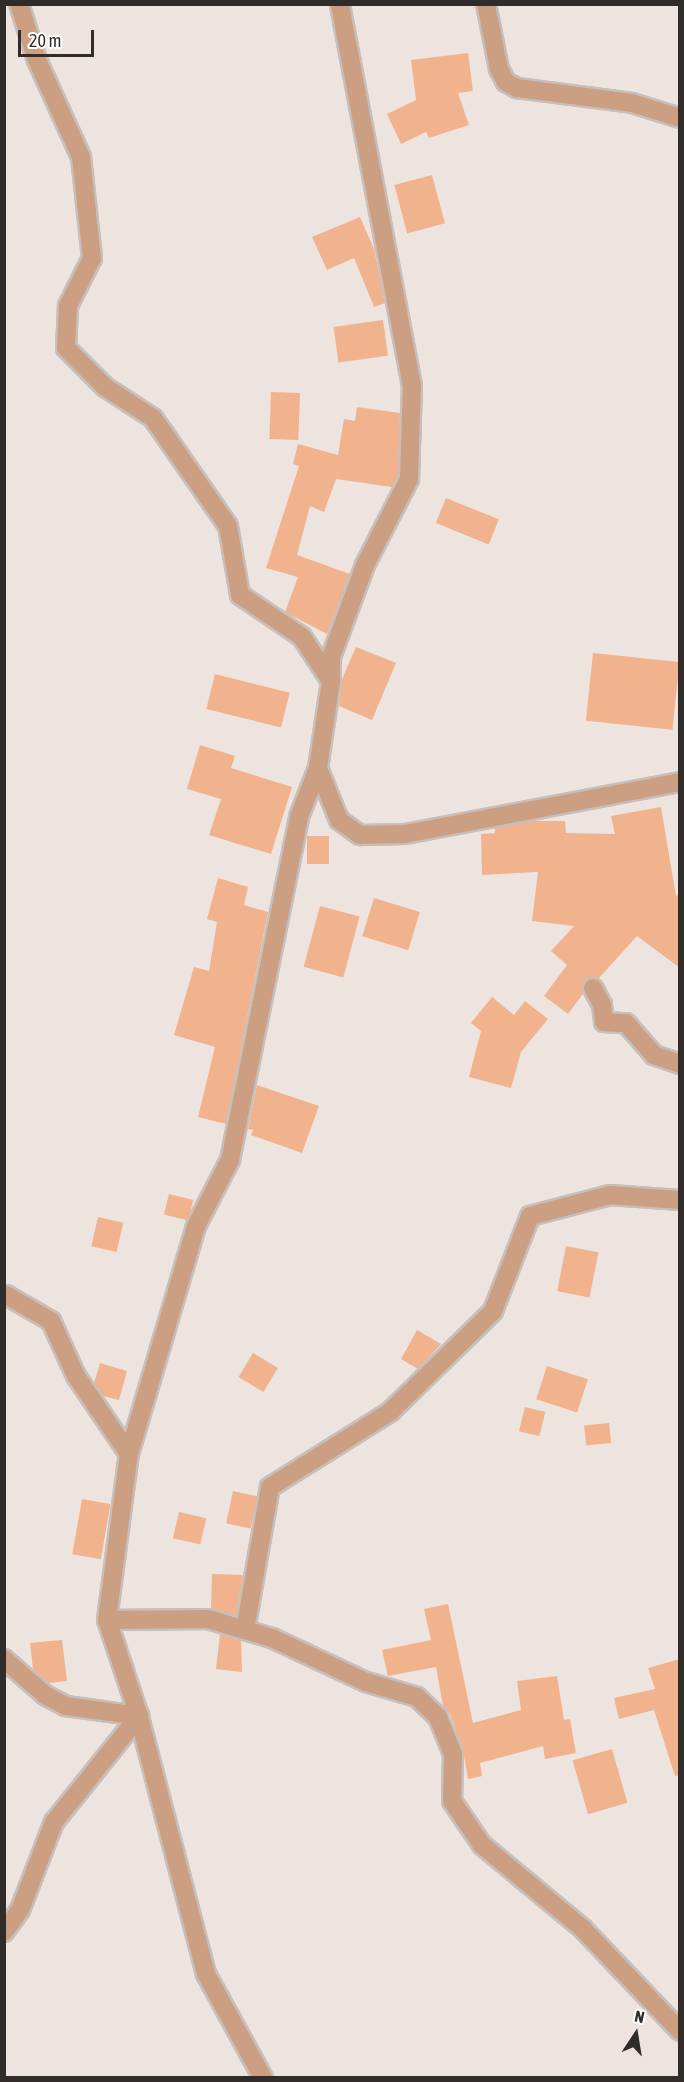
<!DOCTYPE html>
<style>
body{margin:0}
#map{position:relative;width:684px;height:2082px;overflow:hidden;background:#ede4df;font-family:"Asap Condensed",sans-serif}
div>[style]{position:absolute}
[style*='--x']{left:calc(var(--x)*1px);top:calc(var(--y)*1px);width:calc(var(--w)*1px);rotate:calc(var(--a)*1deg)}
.building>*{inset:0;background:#f0b38d;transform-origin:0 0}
.roads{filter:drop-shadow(2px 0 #c7bfbb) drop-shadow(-2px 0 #c7bfbb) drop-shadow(0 2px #c7bfbb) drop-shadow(0 -2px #c7bfbb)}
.minor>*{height:18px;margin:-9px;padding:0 9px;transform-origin:9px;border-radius:9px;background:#cc9f83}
span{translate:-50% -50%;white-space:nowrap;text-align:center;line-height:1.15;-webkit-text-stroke:5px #fff;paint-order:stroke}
.frame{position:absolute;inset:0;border:6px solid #2f2c2a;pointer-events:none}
.north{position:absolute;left:606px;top:2004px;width:60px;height:60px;-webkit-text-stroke:4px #fff;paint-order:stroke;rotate:12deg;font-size:16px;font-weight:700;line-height:24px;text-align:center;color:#2f2c2a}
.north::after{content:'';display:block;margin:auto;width:21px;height:27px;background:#2f2c2a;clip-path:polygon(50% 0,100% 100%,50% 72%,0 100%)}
.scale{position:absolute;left:18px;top:30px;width:76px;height:27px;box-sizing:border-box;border:3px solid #2f2c2a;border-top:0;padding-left:8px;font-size:18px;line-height:21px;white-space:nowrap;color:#2f2c2a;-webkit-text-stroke:4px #fff;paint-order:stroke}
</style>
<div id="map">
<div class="building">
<div style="clip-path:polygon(468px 53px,473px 91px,458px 93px,469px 125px,429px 138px,426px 132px,401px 144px,387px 114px,416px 100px,411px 60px)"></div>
<div style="left:432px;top:175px;width:50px;height:39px;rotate:75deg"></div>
<div style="clip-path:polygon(360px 217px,374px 249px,385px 303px,374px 307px,354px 258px,327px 270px,312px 237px)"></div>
<div style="left:383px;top:320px;width:36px;height:50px;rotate:82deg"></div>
<div style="left:271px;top:392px;width:29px;height:47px;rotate:2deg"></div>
<div style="clip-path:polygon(357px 407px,400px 413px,398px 476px,392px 487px,336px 479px,324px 512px,310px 506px,297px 555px,350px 574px,327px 634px,285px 612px,298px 577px,266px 568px,299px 466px,293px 464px,298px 444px,338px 455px,344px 419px,355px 421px)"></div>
<div style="left:446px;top:498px;width:57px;height:27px;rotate:22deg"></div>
<div style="clip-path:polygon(356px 647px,396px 663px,372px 720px,339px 706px,342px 679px)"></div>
<div style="left:593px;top:653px;width:87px;height:68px;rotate:6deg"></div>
<div style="left:215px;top:674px;width:77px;height:36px;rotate:14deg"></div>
<div style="clip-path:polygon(200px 745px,235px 756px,231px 768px,292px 787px,271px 854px,209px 835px,221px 799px,187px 789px)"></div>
<div style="clip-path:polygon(661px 807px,676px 896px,680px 894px,680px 968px,637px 936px,599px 978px,584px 982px,583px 994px,568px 1014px,544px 996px,567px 965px,551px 951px,574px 926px,532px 921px,538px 872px,482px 875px,481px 834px,495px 833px,495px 828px,532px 821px,565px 821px,566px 833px,615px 834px,611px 816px)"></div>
<div style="left:307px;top:836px;width:22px;height:28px"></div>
<div style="clip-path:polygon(218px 878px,248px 887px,244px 905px,268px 912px,226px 1124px,198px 1117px,215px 1047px,174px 1035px,194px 967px,209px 971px,217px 922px,207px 919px)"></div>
<div style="left:374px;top:898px;width:48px;height:40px;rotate:17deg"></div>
<div style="left:320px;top:906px;width:41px;height:63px;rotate:15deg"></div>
<div style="clip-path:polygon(492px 997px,514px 1015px,525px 1001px,548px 1019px,521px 1052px,511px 1088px,469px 1077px,481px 1031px,471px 1023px)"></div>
<div style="clip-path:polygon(257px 1085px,319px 1106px,302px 1153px,251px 1135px,253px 1130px,248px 1129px)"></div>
<div style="left:169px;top:1194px;width:25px;height:21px;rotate:14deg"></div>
<div style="left:98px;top:1217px;width:26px;height:30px;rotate:13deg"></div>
<div style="left:566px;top:1246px;width:33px;height:46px;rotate:11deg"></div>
<div style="clip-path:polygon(417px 1330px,441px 1344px,418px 1369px,401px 1359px)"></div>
<div style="left:253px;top:1353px;width:29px;height:28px;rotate:31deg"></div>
<div style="clip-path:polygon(100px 1363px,127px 1371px,119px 1400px,103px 1396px,94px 1383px)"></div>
<div style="left:547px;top:1366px;width:43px;height:35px;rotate:18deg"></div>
<div style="left:525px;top:1407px;width:21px;height:25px;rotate:14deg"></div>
<div style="left:609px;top:1423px;width:20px;height:25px;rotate:84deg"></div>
<div style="left:233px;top:1491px;width:25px;height:33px;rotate:12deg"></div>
<div style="left:82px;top:1499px;width:29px;height:56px;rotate:10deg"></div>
<div style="left:179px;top:1512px;width:28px;height:27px;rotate:13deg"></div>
<div style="clip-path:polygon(212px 1574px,243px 1575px,236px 1616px,211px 1608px)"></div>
<div style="clip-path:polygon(448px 1604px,473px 1723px,521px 1710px,517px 1681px,557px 1676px,564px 1720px,570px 1719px,576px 1753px,545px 1759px,543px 1746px,480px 1763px,482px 1776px,468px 1779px,463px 1750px,450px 1714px,443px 1706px,436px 1667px,388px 1676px,382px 1650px,431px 1640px,424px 1609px)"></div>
<div style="clip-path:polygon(220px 1634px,241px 1641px,242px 1672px,216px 1669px)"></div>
<div style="clip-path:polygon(62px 1640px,67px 1681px,48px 1683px,33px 1669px,30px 1643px)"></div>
<div style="clip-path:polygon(680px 1659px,680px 1775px,675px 1776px,654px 1710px,619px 1719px,614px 1698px,655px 1689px,648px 1668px)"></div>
<div style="left:612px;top:1749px;width:56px;height:41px;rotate:74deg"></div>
</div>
<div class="roads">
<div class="minor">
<div style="--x:19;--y:4;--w:59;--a:72.2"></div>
<div style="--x:37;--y:60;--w:107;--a:65.6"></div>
<div style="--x:81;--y:157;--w:102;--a:83.8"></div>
<div style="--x:92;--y:258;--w:54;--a:116.6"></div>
<div style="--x:68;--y:306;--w:42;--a:92.7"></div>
<div style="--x:66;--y:348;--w:55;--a:45"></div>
<div style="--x:105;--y:387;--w:57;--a:32.9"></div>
<div style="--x:153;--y:418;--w:131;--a:55.2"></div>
<div style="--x:228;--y:526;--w:70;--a:80.1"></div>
<div style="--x:240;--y:595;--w:75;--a:34.1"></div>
<div style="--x:302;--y:637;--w:53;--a:56.6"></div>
<div style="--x:486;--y:4;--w:66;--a:78.7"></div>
<div style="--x:499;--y:69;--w:15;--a:62"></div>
<div style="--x:506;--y:82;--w:13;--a:29"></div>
<div style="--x:517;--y:88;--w:116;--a:7.4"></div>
<div style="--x:632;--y:103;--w:50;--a:17.4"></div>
<div style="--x:318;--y:768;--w:56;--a:68"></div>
<div style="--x:339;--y:820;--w:26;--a:36"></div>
<div style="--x:360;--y:835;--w:45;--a:-1.3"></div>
<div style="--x:405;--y:834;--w:280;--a:-10.7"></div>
<div style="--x:593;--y:988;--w:19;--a:62"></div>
<div style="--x:602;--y:1005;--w:17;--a:83"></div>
<div style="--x:604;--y:1022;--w:22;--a:3"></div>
<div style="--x:626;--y:1023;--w:43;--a:48.8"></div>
<div style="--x:654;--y:1055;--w:28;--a:19"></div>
<div style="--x:6;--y:1295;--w:52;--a:30"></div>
<div style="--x:51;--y:1321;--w:60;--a:65.6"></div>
<div style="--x:76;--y:1376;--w:94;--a:55.8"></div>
<div style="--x:107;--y:1620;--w:101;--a:-0.6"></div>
<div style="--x:208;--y:1619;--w:67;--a:16.5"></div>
<div style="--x:272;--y:1638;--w:104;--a:25.1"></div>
<div style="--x:366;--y:1682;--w:53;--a:16.4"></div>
<div style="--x:417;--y:1697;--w:29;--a:44"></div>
<div style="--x:438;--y:1717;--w:40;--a:68"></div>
<div style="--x:453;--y:1754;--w:47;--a:91.2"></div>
<div style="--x:452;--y:1801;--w:53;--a:55.7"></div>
<div style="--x:482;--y:1845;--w:131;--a:39.7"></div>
<div style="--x:583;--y:1929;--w:141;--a:46.4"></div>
<div style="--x:245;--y:1630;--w:145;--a:-80.1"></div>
<div style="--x:270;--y:1487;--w:142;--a:-32"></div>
<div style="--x:390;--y:1412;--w:144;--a:-44.4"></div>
<div style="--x:493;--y:1311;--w:102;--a:-68.7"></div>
<div style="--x:530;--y:1216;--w:83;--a:-14.7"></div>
<div style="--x:610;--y:1195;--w:70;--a:4.1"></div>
<div style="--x:4;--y:1659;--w:55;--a:41.3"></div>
<div style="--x:45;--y:1695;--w:24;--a:28"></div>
<div style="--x:66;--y:1706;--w:74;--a:7.8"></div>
<div style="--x:4;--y:1932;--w:27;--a:-54"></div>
<div style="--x:20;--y:1910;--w:94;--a:-68.9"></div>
<div style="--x:54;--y:1822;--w:136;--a:-51.3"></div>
<div style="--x:263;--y:2078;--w:119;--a:-118.7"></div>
<div style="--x:206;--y:1974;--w:267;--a:-104.6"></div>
<div style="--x:139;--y:1716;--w:101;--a:-108.4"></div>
<div style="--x:107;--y:1620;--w:167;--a:-82.5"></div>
<div style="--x:129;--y:1454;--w:238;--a:-73.6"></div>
<div style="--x:196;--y:1226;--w:74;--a:-62.7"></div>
<div style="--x:230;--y:1160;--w:350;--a:-78.6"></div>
<div style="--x:299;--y:817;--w:53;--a:-68.8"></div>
<div style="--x:318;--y:768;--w:88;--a:-81.5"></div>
<div style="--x:331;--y:681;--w:24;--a:-90"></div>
<div style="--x:331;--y:657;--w:98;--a:-69.7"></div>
<div style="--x:365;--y:565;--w:97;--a:-62.9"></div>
<div style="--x:409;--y:479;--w:93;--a:-88.2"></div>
<div style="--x:412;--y:386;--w:389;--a:-100.7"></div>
</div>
</div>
<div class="frame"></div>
<div class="north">N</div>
<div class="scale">20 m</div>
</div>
